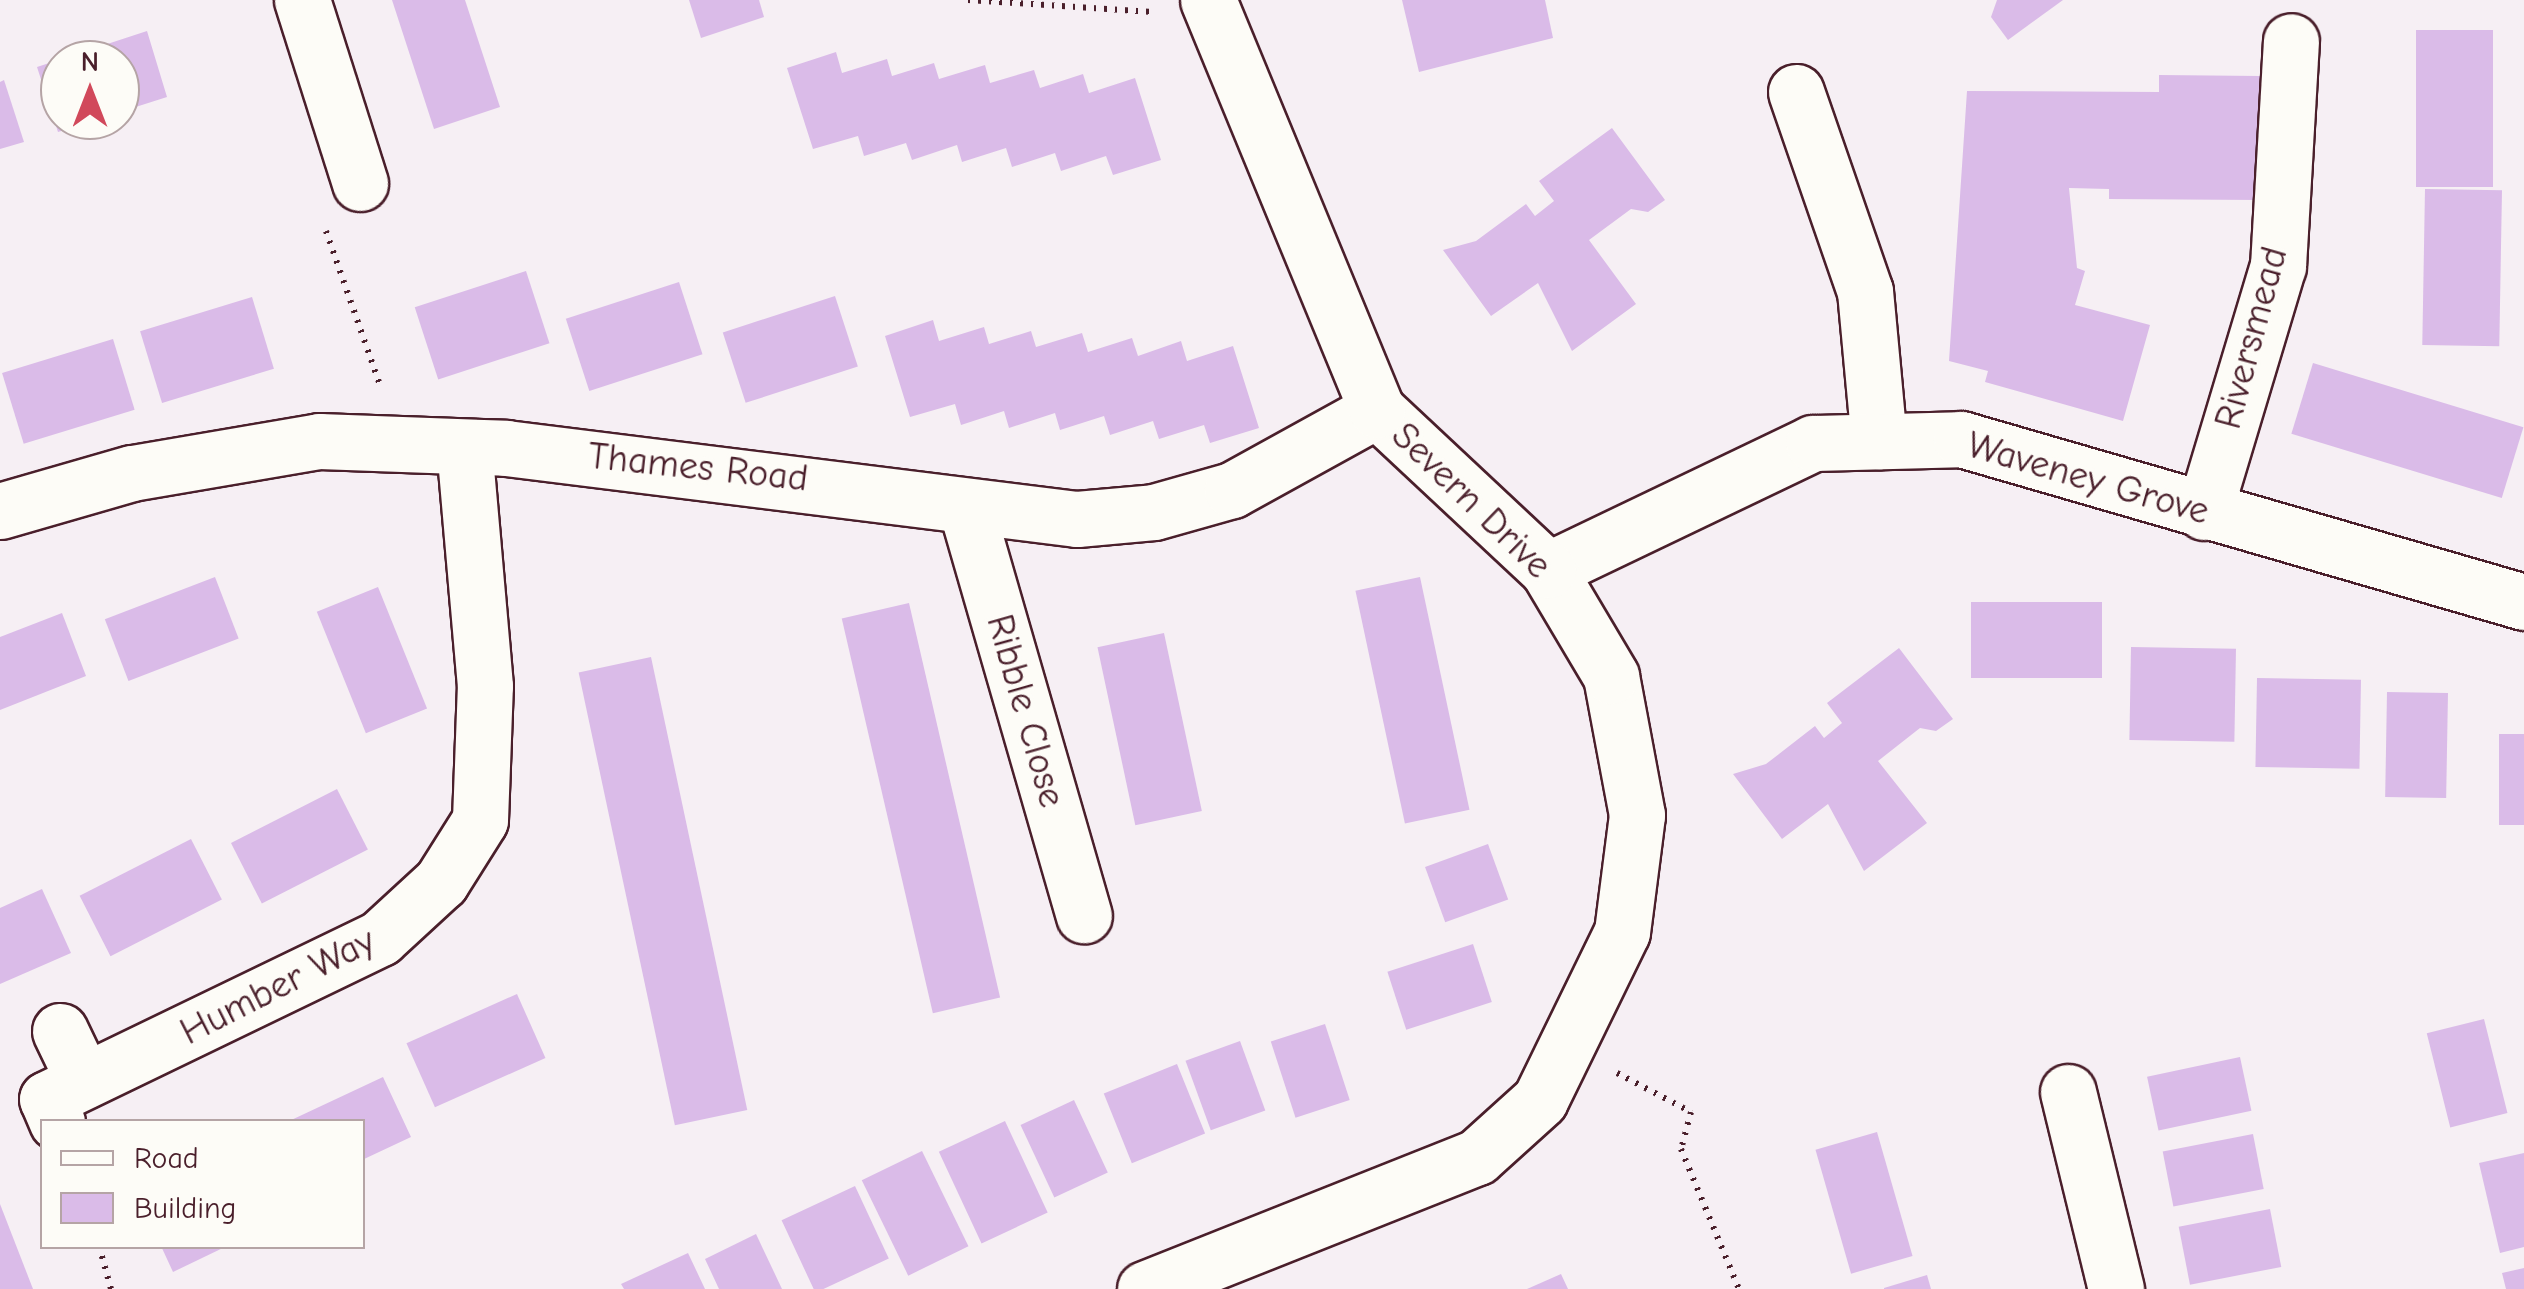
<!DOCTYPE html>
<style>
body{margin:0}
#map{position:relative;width:2524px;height:1289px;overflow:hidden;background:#f6eff4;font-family:"Comic Neue",sans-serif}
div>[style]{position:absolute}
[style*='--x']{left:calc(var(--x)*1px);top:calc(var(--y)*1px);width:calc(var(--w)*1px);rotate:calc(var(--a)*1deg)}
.building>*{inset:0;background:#dabbe8;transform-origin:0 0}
.path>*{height:6px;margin-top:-3px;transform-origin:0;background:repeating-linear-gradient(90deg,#4a1f2b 0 2.5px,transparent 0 10.5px)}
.roads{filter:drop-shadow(2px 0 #4a1f2b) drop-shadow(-2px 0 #4a1f2b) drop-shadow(0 2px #4a1f2b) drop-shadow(0 -2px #4a1f2b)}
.minor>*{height:55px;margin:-27.5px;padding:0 27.5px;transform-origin:27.5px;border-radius:27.5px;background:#fdfcf7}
span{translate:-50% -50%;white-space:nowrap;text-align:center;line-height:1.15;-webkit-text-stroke:8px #fdfcf7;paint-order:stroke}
.street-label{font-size:38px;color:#4a1f2b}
.legend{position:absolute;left:40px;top:1119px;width:325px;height:130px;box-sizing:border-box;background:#fdfcf7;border:2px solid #b5a4a5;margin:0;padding:12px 18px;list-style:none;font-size:30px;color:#4a1f2b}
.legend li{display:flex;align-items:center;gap:20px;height:50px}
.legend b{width:50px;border:2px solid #b5a4a5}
.north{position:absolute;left:40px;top:40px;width:100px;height:100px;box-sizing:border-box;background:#fdfcf7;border:2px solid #b5a4a5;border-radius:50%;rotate:0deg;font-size:28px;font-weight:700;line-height:40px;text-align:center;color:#4a1f2b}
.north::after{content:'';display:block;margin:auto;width:35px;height:45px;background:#d1495b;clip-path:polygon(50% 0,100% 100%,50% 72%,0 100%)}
</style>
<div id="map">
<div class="building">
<div style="clip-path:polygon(392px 0,465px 0,500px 107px,434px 129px)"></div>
<div style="clip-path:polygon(689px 0,759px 0,764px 17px,701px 38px)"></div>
<div style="clip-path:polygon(1402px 0,1545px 0,1553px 38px,1419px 72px)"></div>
<div style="clip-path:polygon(1997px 0,2063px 0,2008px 40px,1991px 17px)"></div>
<div style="left:2416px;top:30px;width:77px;height:157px"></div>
<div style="clip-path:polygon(147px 31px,167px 97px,120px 112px,120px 60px,60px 60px,60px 120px,94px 121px,58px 132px,37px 67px)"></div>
<div style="clip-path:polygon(836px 52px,842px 73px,887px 59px,892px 76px,934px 63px,939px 79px,985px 65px,990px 83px,1034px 70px,1040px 88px,1083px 74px,1089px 93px,1135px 78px,1161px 160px,1113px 175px,1106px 156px,1061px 171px,1055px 153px,1012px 167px,1006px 148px,962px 162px,957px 145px,912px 160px,906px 143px,864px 156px,858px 136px,813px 149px,787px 68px)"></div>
<div style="clip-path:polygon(2159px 75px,2260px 76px,2259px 200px,2109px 199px,2109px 189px,2069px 188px,2077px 268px,2085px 271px,2075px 305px,2150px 325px,2123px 421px,1985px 382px,1988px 371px,1949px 361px,1967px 91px,2159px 92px)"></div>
<div style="clip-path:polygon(4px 80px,24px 142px,0 149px,0 82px)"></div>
<div style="clip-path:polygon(1612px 128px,1665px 200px,1648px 212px,1631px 209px,1589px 240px,1636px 304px,1572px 351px,1538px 283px,1491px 316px,1443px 250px,1476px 241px,1526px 204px,1535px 216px,1554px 201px,1539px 181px)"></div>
<div style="left:2425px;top:189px;width:77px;height:156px;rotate:1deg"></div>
<div style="left:526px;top:271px;width:76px;height:117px;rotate:72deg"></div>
<div style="left:679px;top:282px;width:76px;height:119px;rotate:72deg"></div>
<div style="left:835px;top:296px;width:74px;height:118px;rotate:72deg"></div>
<div style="left:252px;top:297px;width:75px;height:117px;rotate:73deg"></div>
<div style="clip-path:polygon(933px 320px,939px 341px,984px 327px,989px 344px,1031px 331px,1036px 347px,1082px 333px,1088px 352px,1132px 338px,1138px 356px,1181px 341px,1187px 361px,1233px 346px,1259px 428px,1210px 443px,1204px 425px,1159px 439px,1153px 421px,1110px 435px,1104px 416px,1060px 430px,1055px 413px,1009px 428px,1004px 411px,961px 425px,955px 404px,910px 417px,885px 336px)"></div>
<div style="left:113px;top:339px;width:74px;height:116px;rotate:73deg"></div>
<div style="left:2313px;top:363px;width:220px;height:74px;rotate:17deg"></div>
<div style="left:215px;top:577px;width:66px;height:118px;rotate:69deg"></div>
<div style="left:1420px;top:577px;width:238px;height:66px;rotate:78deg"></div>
<div style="left:378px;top:587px;width:131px;height:66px;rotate:68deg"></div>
<div style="left:2102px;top:602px;width:76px;height:131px;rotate:90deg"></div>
<div style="left:909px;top:603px;width:405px;height:69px;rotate:77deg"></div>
<div style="clip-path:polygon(62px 613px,86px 676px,0 710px,0 637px)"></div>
<div style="left:1164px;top:633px;width:182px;height:68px;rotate:78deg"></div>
<div style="left:2131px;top:647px;width:105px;height:93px;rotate:1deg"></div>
<div style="clip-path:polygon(1899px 648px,1953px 719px,1936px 731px,1920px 728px,1878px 761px,1927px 823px,1864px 871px,1828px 804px,1782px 839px,1733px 774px,1766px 764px,1815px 726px,1824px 738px,1842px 723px,1827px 703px)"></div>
<div style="left:651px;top:657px;width:463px;height:74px;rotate:78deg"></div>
<div style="left:2257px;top:678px;width:104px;height:89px;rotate:1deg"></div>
<div style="left:2387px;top:692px;width:61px;height:105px;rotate:1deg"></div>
<div style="left:2499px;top:734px;width:25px;height:91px"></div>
<div style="left:337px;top:789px;width:68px;height:119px;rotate:63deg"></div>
<div style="left:191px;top:839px;width:68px;height:125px;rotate:63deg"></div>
<div style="left:1488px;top:844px;width:59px;height:67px;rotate:70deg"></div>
<div style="clip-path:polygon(42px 889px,71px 953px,0 984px,0 908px)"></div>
<div style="left:1473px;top:944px;width:61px;height:90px;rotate:72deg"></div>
<div style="left:517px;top:994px;width:70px;height:121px;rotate:66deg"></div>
<div style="left:2484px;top:1019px;width:97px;height:59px;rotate:76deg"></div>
<div style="left:1325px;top:1024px;width:80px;height:57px;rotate:72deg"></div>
<div style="left:1240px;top:1041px;width:74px;height:58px;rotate:70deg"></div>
<div style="left:2240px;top:1057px;width:55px;height:95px;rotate:78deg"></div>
<div style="left:1177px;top:1064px;width:75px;height:79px;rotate:68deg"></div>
<div style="clip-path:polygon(383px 1077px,411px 1137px,362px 1160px,362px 1122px,287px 1122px)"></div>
<div style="left:1074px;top:1100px;width:80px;height:59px;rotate:65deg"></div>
<div style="left:1005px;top:1121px;width:101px;height:73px;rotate:65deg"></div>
<div style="left:1877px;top:1132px;width:129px;height:64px;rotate:74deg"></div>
<div style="left:2253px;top:1134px;width:56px;height:92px;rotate:79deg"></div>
<div style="left:922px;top:1151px;width:106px;height:67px;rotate:64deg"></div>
<div style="clip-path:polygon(2524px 1153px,2524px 1247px,2500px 1253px,2479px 1163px)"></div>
<div style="left:855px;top:1186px;width:80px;height:81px;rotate:65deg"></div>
<div style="clip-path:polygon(0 1204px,33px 1289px,0 1289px)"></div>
<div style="left:2270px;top:1209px;width:59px;height:93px;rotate:79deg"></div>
<div style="clip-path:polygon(756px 1234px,782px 1289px,719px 1289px,705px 1259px)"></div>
<div style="clip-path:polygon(161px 1246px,227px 1246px,173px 1272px)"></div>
<div style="clip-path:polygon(688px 1253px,705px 1289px,624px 1289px,621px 1284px)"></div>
<div style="clip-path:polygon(2524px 1268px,2524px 1289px,2506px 1289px,2502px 1273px)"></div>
<div style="clip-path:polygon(1561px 1274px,1568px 1289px,1527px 1289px)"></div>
<div style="clip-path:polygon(1927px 1275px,1931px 1289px,1884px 1289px,1884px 1288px)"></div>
</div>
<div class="path">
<div style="--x:968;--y:0;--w:185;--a:3.7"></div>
<div style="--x:326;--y:231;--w:163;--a:70.7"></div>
<div style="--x:1617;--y:1073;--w:84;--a:27.8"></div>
<div style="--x:1691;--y:1112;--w:38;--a:105"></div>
<div style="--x:1681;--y:1149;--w:152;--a:67.5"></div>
<div style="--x:99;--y:1246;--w:45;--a:74.4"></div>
</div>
<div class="roads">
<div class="minor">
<div style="--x:302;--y:0;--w:192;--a:72.4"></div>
<div style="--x:1796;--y:92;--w:211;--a:70.9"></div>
<div style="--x:1865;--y:291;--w:151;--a:84.7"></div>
<div style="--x:966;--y:507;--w:425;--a:73.9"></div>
<div style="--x:0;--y:511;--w:137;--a:-16.1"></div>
<div style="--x:132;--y:473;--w:190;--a:-9.7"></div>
<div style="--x:319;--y:441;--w:187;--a:2.1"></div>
<div style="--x:506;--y:448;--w:575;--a:7.09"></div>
<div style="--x:1077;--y:519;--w:77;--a:-5.2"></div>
<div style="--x:1154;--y:512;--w:81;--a:-15.8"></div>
<div style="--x:1232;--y:490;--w:166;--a:-28.9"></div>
<div style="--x:2204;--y:512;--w:257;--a:-73.3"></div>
<div style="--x:2278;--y:266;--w:225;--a:-86.7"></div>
<div style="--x:1548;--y:570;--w:294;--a:-25.6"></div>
<div style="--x:1813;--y:443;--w:148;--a:-1.5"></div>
<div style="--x:1961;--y:439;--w:586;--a:16.15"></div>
<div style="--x:60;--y:1031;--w:55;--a:64.4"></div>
<div style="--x:2068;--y:1092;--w:203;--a:76.3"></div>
<div style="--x:57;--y:1122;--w:25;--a:-113"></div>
<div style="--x:47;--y:1099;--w:370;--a:-25.8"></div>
<div style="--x:380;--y:938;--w:83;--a:-42.6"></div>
<div style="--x:441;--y:882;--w:73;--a:-57.8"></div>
<div style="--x:480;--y:820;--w:134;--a:-87.9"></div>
<div style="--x:485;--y:686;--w:240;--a:-95"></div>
<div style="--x:1145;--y:1289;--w:357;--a:-21.7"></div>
<div style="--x:1477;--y:1157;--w:85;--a:-42.1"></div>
<div style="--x:1540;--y:1100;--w:187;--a:-64"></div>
<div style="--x:1622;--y:932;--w:118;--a:-82.7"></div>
<div style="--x:1637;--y:815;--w:141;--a:-100.6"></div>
<div style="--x:1611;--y:676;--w:123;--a:-120.7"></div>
<div style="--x:1548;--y:570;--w:234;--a:-136.9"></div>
<div style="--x:1377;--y:410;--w:443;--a:-112.4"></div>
</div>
</div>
<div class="street-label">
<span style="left:2252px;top:338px;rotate:-75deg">Riversmead</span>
<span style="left:698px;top:468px;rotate:6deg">Thames Road</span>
<span style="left:2088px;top:479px;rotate:16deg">Waveney Grove</span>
<span style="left:1471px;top:501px;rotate:44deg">Severn Drive</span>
<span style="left:1025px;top:711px;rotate:74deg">Ribble Close</span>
<span style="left:278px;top:987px;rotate:-27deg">Humber Way</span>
</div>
<ul class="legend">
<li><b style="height:12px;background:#fdfcf7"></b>Road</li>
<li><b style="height:28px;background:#dabbe8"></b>Building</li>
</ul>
<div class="north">N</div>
</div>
